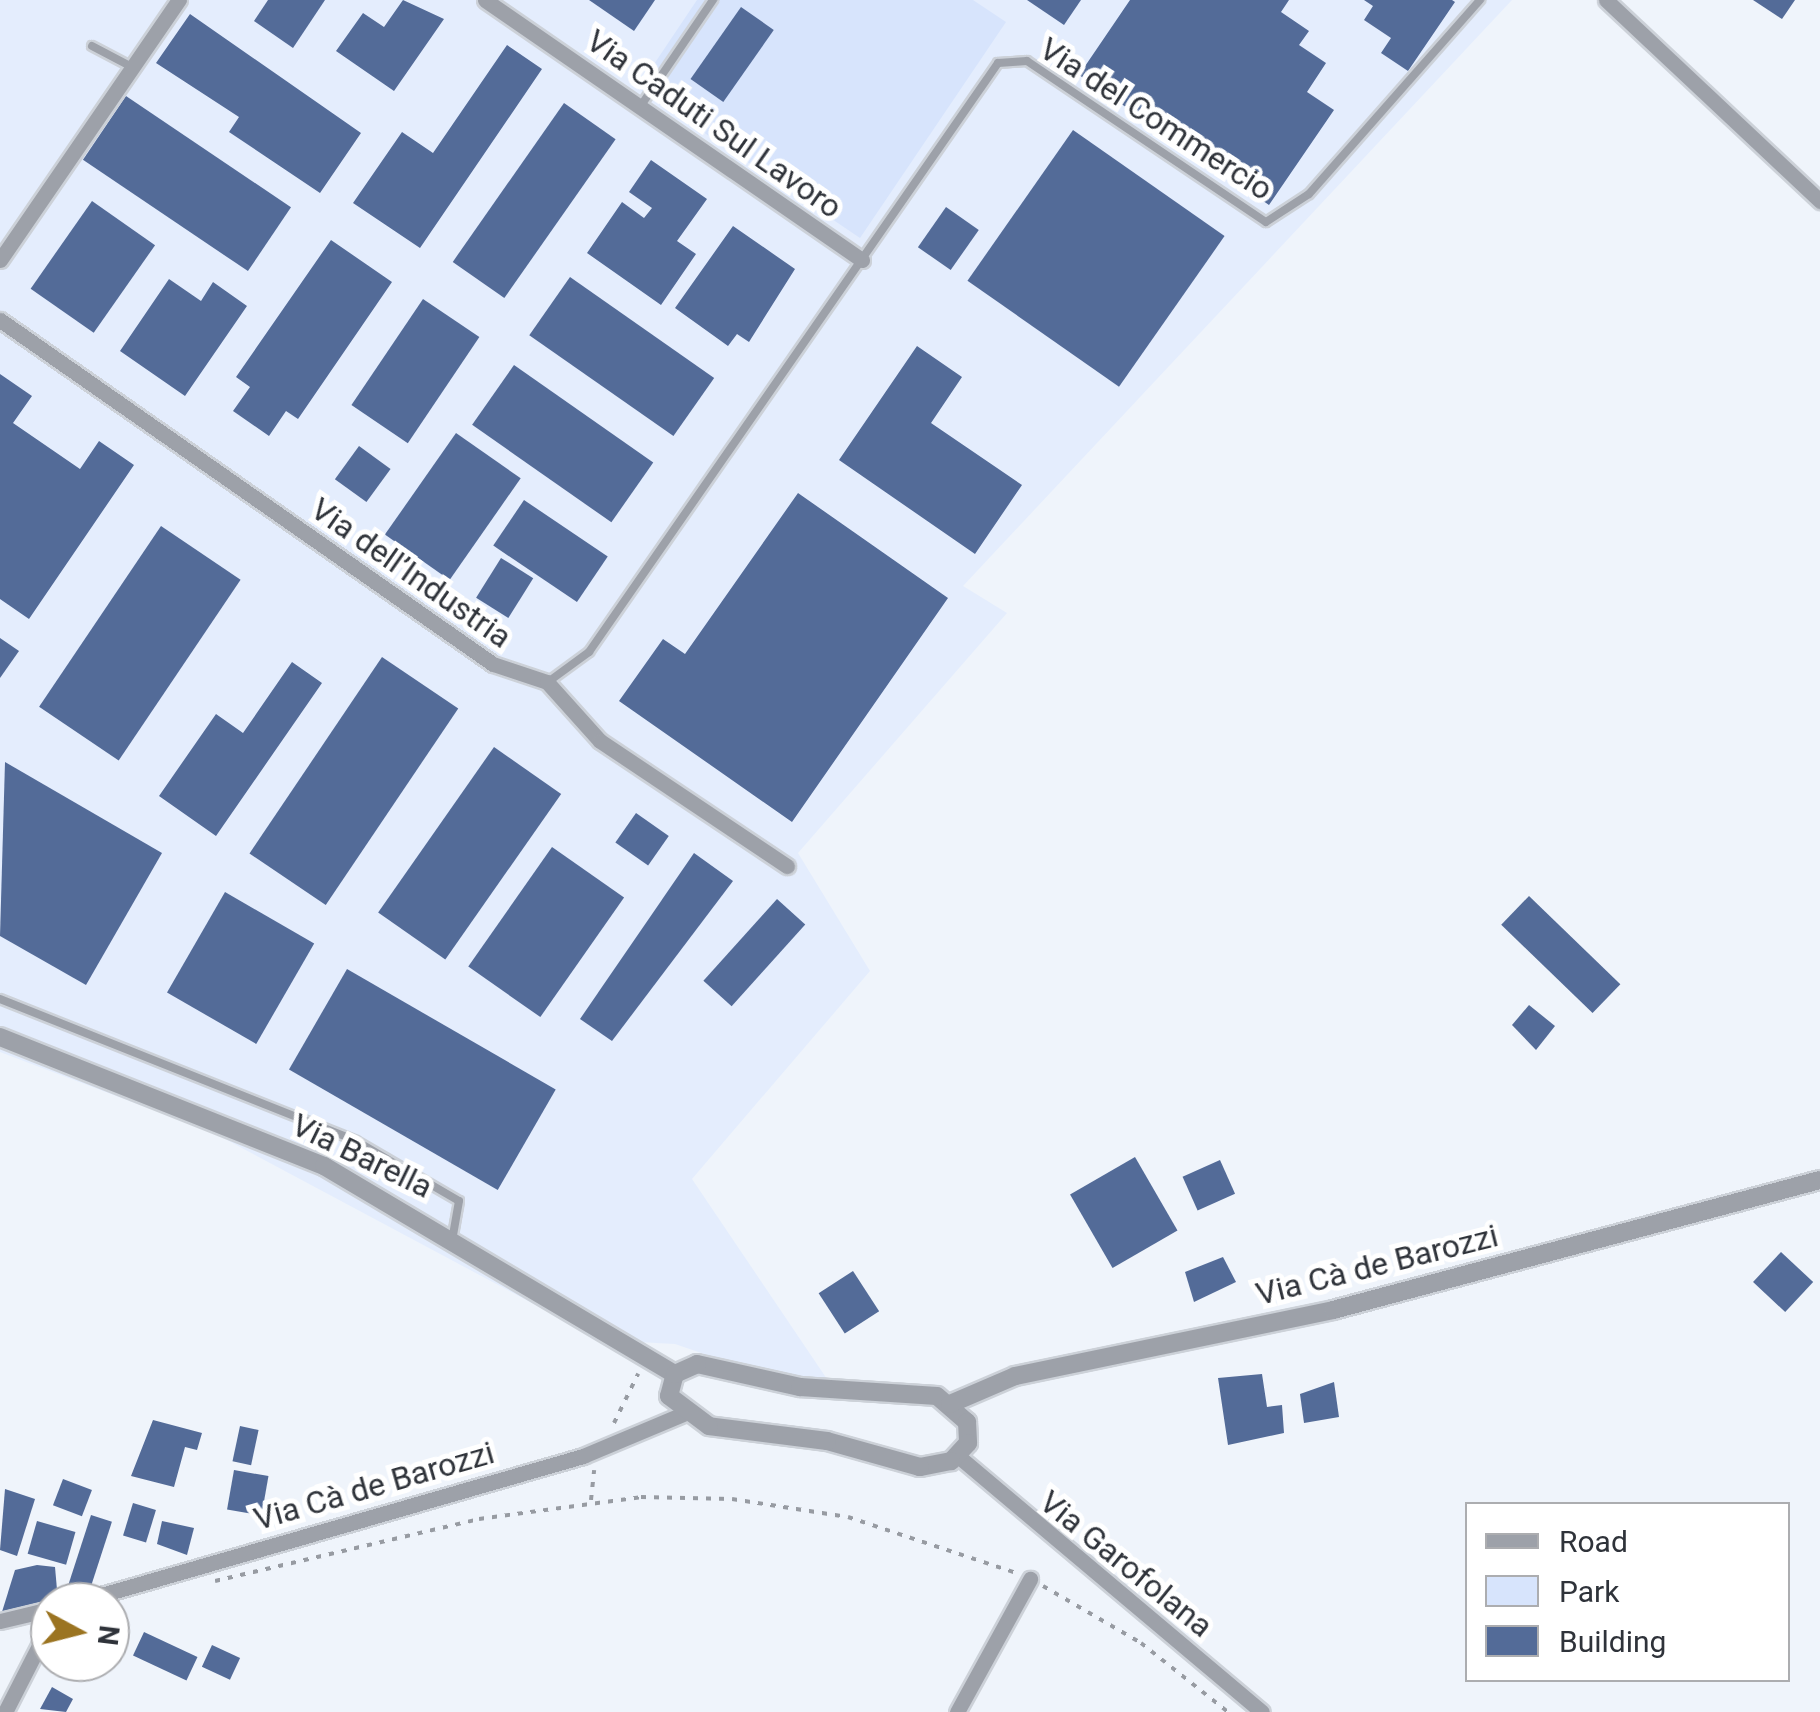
<!DOCTYPE html>
<meta charset="utf-8">
<style>
body{margin:0}
#map{position:relative;width:1820px;height:1712px;overflow:hidden;background:#eff4fb;font-family:Roboto,sans-serif}
div>[style]{position:absolute}
[style*='--x']{left:calc(var(--x)*1px);top:calc(var(--y)*1px);width:calc(var(--w)*1px);rotate:calc(var(--a)*1deg)}
.built>*{inset:0;background:#e4edfd}
.green>*{inset:0;background:#d7e4fc}
.building>*{inset:0;background:#536b98;transform-origin:0 0}
.path>*{height:4px;margin-top:-2px;transform-origin:0;background:repeating-linear-gradient(90deg,#979ba2 0 5px,transparent 0 13px)}
.roads{filter:drop-shadow(2px 0 #ccd1d8) drop-shadow(-2px 0 #ccd1d8) drop-shadow(0 2px #ccd1d8) drop-shadow(0 -2px #ccd1d8)}
.service>*{height:8px;margin:-4px;padding:0 4px;transform-origin:4px;border-radius:4px;background:#9da1a9}
.minor>*{height:15px;margin:-7.5px;padding:0 7.5px;transform-origin:7.5px;border-radius:7.5px;background:#9da1a9}
.tertiary>*{height:18px;margin:-9px;padding:0 9px;transform-origin:9px;border-radius:9px;background:#9da1a9}
span{translate:-50% -50%;white-space:nowrap;text-align:center;line-height:1.15;-webkit-text-stroke:10px #fff;paint-order:stroke}
.street-label{font-size:32px;color:#2f333a}
.legend{position:absolute;left:1465px;top:1502px;width:325px;height:180px;box-sizing:border-box;background:#fff;border:2px solid #acadb0;margin:0;padding:12px 18px;list-style:none;font-size:30px;color:#2f333a}
.legend li{display:flex;align-items:center;gap:20px;height:50px}
.legend b{width:50px;border:2px solid #acadb0}
.north{position:absolute;left:30px;top:1582px;width:100px;height:100px;box-sizing:border-box;background:#fff;border:2px solid #acadb0;border-radius:50%;rotate:97deg;font-size:28px;font-weight:700;line-height:40px;text-align:center;color:#2f333a}
.north::after{content:'';display:block;margin:auto;width:35px;height:45px;background:#9b7421;clip-path:polygon(50% 0,100% 100%,50% 72%,0 100%)}
</style>
<div id="map">
<div class="built">
<div style="clip-path:polygon(0 0,1512px 0,963px 586px,1007px 613px,798px 853px,870px 971px,692px 1179px,829px 1382px,754px 1371px,675px 1344px,601px 1340px,214px 1133px,0 1052px)"></div>
</div>
<div class="green">
<div style="clip-path:polygon(697px 0,973px 0,1006px 22px,860px 238px,638px 88px)"></div>
</div>
<div class="building">
<div style="clip-path:polygon(268px 0,325px 0,293px 48px,254px 21px)"></div>
<div style="clip-path:polygon(403px 0,444px 19px,394px 91px,336px 51px,363px 13px,384px 27px)"></div>
<div style="clip-path:polygon(589px 0,655px 0,634px 31px)"></div>
<div style="clip-path:polygon(1027px 0,1081px 0,1064px 25px)"></div>
<div style="clip-path:polygon(1130px 0,1289px 0,1281px 12px,1309px 31px,1299px 45px,1326px 63px,1307px 92px,1334px 110px,1269px 205px,1079px 75px)"></div>
<div style="clip-path:polygon(1364px 0,1452px 0,1455px 2px,1408px 71px,1381px 53px,1391px 38px,1364px 20px,1373px 6px)"></div>
<div style="clip-path:polygon(1753px 0,1795px 0,1782px 19px)"></div>
<div style="left:741px;top:7px;width:40px;height:88px;rotate:35deg"></div>
<div style="clip-path:polygon(190px 14px,361px 133px,320px 193px,229px 132px,239px 117px,156px 63px)"></div>
<div style="clip-path:polygon(507px 45px,542px 69px,420px 248px,353px 203px,402px 132px,433px 153px)"></div>
<div style="left:126px;top:96px;width:199px;height:77px;rotate:34deg"></div>
<div style="left:564px;top:103px;width:63px;height:194px;rotate:35deg"></div>
<div style="left:1073px;top:130px;width:185px;height:184px;rotate:35deg"></div>
<div style="clip-path:polygon(651px 160px,707px 199px,677px 241px,696px 254px,661px 305px,587px 253px,622px 202px,644px 218px,652px 208px,629px 192px)"></div>
<div style="left:92px;top:201px;width:77px;height:107px;rotate:35deg"></div>
<div style="left:946px;top:207px;width:40px;height:49px;rotate:35deg"></div>
<div style="clip-path:polygon(733px 226px,795px 269px,749px 342px,737px 334px,728px 346px,675px 308px)"></div>
<div style="clip-path:polygon(331px 240px,392px 282px,298px 419px,286px 411px,269px 436px,233px 411px,250px 387px,236px 377px)"></div>
<div style="left:570px;top:277px;width:176px;height:71px;rotate:35deg"></div>
<div style="clip-path:polygon(169px 279px,201px 301px,213px 282px,247px 306px,185px 396px,120px 351px)"></div>
<div style="left:423px;top:299px;width:68px;height:128px;rotate:34deg"></div>
<div style="clip-path:polygon(917px 346px,962px 377px,931px 423px,1022px 485px,975px 554px,839px 460px)"></div>
<div style="left:514px;top:365px;width:170px;height:73px;rotate:35deg"></div>
<div style="clip-path:polygon(0 374px,32px 396px,13px 423px,80px 469px,99px 441px,134px 465px,29px 619px,0 599px)"></div>
<div style="left:456px;top:433px;width:79px;height:124px;rotate:35deg"></div>
<div style="left:359px;top:446px;width:39px;height:41px;rotate:36deg"></div>
<div style="clip-path:polygon(798px 493px,948px 598px,792px 822px,619px 701px,663px 639px,685px 654px)"></div>
<div style="left:524px;top:500px;width:101px;height:55px;rotate:34deg"></div>
<div style="left:161px;top:526px;width:96px;height:218px;rotate:34deg"></div>
<div style="left:501px;top:558px;width:38px;height:47px;rotate:32deg"></div>
<div style="clip-path:polygon(0 638px,19px 651px,0 678px)"></div>
<div style="left:382px;top:657px;width:92px;height:237px;rotate:34deg"></div>
<div style="clip-path:polygon(292px 662px,322px 683px,216px 836px,159px 796px,216px 714px,243px 733px)"></div>
<div style="left:494px;top:747px;width:82px;height:202px;rotate:35deg"></div>
<div style="clip-path:polygon(5px 762px,162px 853px,86px 985px,0 936px)"></div>
<div style="left:636px;top:813px;width:40px;height:36px;rotate:35deg"></div>
<div style="left:552px;top:847px;width:88px;height:146px;rotate:35deg"></div>
<div style="clip-path:polygon(694px 853px,733px 881px,612px 1041px,580px 1019px)"></div>
<div style="left:225px;top:892px;width:103px;height:116px;rotate:30deg"></div>
<div style="left:1529px;top:896px;width:127px;height:40px;rotate:44deg"></div>
<div style="left:777px;top:899px;width:38px;height:110px;rotate:42deg"></div>
<div style="left:347px;top:969px;width:241px;height:116px;rotate:30deg"></div>
<div style="clip-path:polygon(1529px 1005px,1555px 1026px,1536px 1050px,1512px 1025px)"></div>
<div style="left:1135px;top:1157px;width:85px;height:75px;rotate:60deg"></div>
<div style="left:1220px;top:1160px;width:37px;height:41px;rotate:66deg"></div>
<div style="left:1781px;top:1252px;width:44px;height:41px;rotate:43deg"></div>
<div style="clip-path:polygon(1223px 1257px,1236px 1282px,1194px 1302px,1185px 1272px)"></div>
<div style="left:853px;top:1271px;width:48px;height:41px;rotate:57deg"></div>
<div style="clip-path:polygon(1262px 1374px,1267px 1407px,1282px 1405px,1284px 1433px,1228px 1445px,1218px 1378px)"></div>
<div style="clip-path:polygon(1334px 1382px,1339px 1417px,1304px 1423px,1300px 1394px)"></div>
<div style="clip-path:polygon(153px 1420px,202px 1433px,197px 1450px,185px 1447px,174px 1487px,131px 1476px)"></div>
<div style="left:240px;top:1426px;width:19px;height:36px;rotate:12deg"></div>
<div style="left:234px;top:1470px;width:35px;height:40px;rotate:10deg"></div>
<div style="left:63px;top:1479px;width:31px;height:28px;rotate:21deg"></div>
<div style="clip-path:polygon(5px 1489px,35px 1499px,17px 1556px,0 1550px)"></div>
<div style="left:133px;top:1503px;width:24px;height:34px;rotate:17deg"></div>
<div style="left:91px;top:1515px;width:22px;height:73px;rotate:18deg"></div>
<div style="left:37px;top:1521px;width:40px;height:34px;rotate:16deg"></div>
<div style="clip-path:polygon(162px 1521px,194px 1528px,187px 1555px,157px 1544px)"></div>
<div style="clip-path:polygon(37px 1565px,55px 1567px,58px 1601px,1px 1615px,15px 1570px)"></div>
<div style="left:144px;top:1632px;width:59px;height:26px;rotate:25deg"></div>
<div style="left:212px;top:1645px;width:31px;height:24px;rotate:25deg"></div>
<div style="clip-path:polygon(52px 1687px,73px 1699px,66px 1712px,40px 1709px)"></div>
</div>
<div class="path">
<div style="--x:614;--y:1423;--w:55;--a:-63.9"></div>
<div style="--x:591;--y:1500;--w:30;--a:-84"></div>
<div style="--x:215;--y:1581;--w:271;--a:-13.2"></div>
<div style="--x:479;--y:1519;--w:163;--a:-7.7"></div>
<div style="--x:641;--y:1497;--w:91;--a:1.3"></div>
<div style="--x:732;--y:1499;--w:117;--a:8.8"></div>
<div style="--x:848;--y:1517;--w:177;--a:18.4"></div>
<div style="--x:1043;--y:1586;--w:113;--a:30.2"></div>
<div style="--x:1141;--y:1643;--w:111;--a:38.4"></div>
</div>
<div class="roads">
<div class="service">
<div style="--x:92;--y:46;--w:43;--a:27.8"></div>
<div style="--x:640;--y:107;--w:130;--a:-55.7"></div>
<div style="--x:548;--y:682;--w:51;--a:-36.2"></div>
<div style="--x:589;--y:652;--w:717;--a:-55.22"></div>
<div style="--x:998;--y:63;--w:29;--a:-4"></div>
<div style="--x:1027;--y:61;--w:288;--a:34"></div>
<div style="--x:1266;--y:222;--w:51;--a:-33.1"></div>
<div style="--x:1309;--y:194;--w:259;--a:-48.6"></div>
<div style="--x:0;--y:999;--w:383;--a:21.7"></div>
<div style="--x:356;--y:1141;--w:119;--a:30.2"></div>
<div style="--x:459;--y:1201;--w:36;--a:100"></div>
</div>
<div class="minor">
<div style="--x:485;--y:0;--w:458;--a:34.6"></div>
<div style="--x:1606;--y:0;--w:294;--a:43.2"></div>
<div style="--x:0;--y:260;--w:316;--a:-55.5"></div>
<div style="--x:0;--y:320;--w:601;--a:34.91"></div>
<div style="--x:493;--y:664;--w:57;--a:18.4"></div>
<div style="--x:547;--y:682;--w:79;--a:48.1"></div>
<div style="--x:600;--y:741;--w:225;--a:33.8"></div>
<div style="--x:958;--y:1456;--w:397;--a:40.1"></div>
<div style="--x:77;--y:1602;--w:527;--a:-16.09"></div>
<div style="--x:583;--y:1456;--w:108;--a:-22.8"></div>
<div style="--x:0;--y:1621;--w:51;--a:-13.5"></div>
<div style="--x:5;--y:1712;--w:99;--a:-62.9"></div>
<div style="--x:957;--y:1712;--w:152;--a:-61.2"></div>
</div>
<div class="tertiary">
<div style="--x:0;--y:1037;--w:349;--a:21.7"></div>
<div style="--x:324;--y:1166;--w:408;--a:30.7"></div>
<div style="--x:697;--y:1364;--w:106;--a:12.6"></div>
<div style="--x:800;--y:1387;--w:137;--a:3.8"></div>
<div style="--x:937;--y:1396;--w:40;--a:41"></div>
<div style="--x:967;--y:1422;--w:21;--a:87"></div>
<div style="--x:968;--y:1443;--w:25;--a:133"></div>
<div style="--x:951;--y:1461;--w:32;--a:169"></div>
<div style="--x:920;--y:1467;--w:97;--a:-164.4"></div>
<div style="--x:827;--y:1441;--w:119;--a:-172.8"></div>
<div style="--x:709;--y:1426;--w:50;--a:-143.1"></div>
<div style="--x:669;--y:1396;--w:23;--a:-75"></div>
<div style="--x:675;--y:1374;--w:24;--a:-24"></div>
<div style="--x:950;--y:1404;--w:71;--a:-23.3"></div>
<div style="--x:1015;--y:1376;--w:325;--a:-11.7"></div>
<div style="--x:1333;--y:1310;--w:504;--a:-14.95"></div>
</div>
</div>
<div class="street-label">
<span style="left:1156px;top:119px;rotate:33deg">Via del Commercio</span>
<span style="left:714px;top:124px;rotate:35deg">Via Caduti Sul Lavoro</span>
<span style="left:411px;top:573px;rotate:35deg">Via dell’Industria</span>
<span style="left:362px;top:1156px;rotate:26deg">Via Barella</span>
<span style="left:1377px;top:1265px;rotate:-14deg">Via Cà de Barozzi</span>
<span style="left:374px;top:1486px;rotate:-16deg">Via Cà de Barozzi</span>
<span style="left:1126px;top:1564px;rotate:39deg">Via Garofolana</span>
</div>
<ul class="legend">
<li><b style="height:12px;background:#9da1a9"></b>Road</li>
<li><b style="height:28px;background:#d7e4fc"></b>Park</li>
<li><b style="height:28px;background:#536b98"></b>Building</li>
</ul>
<div class="north">N</div>
</div>
